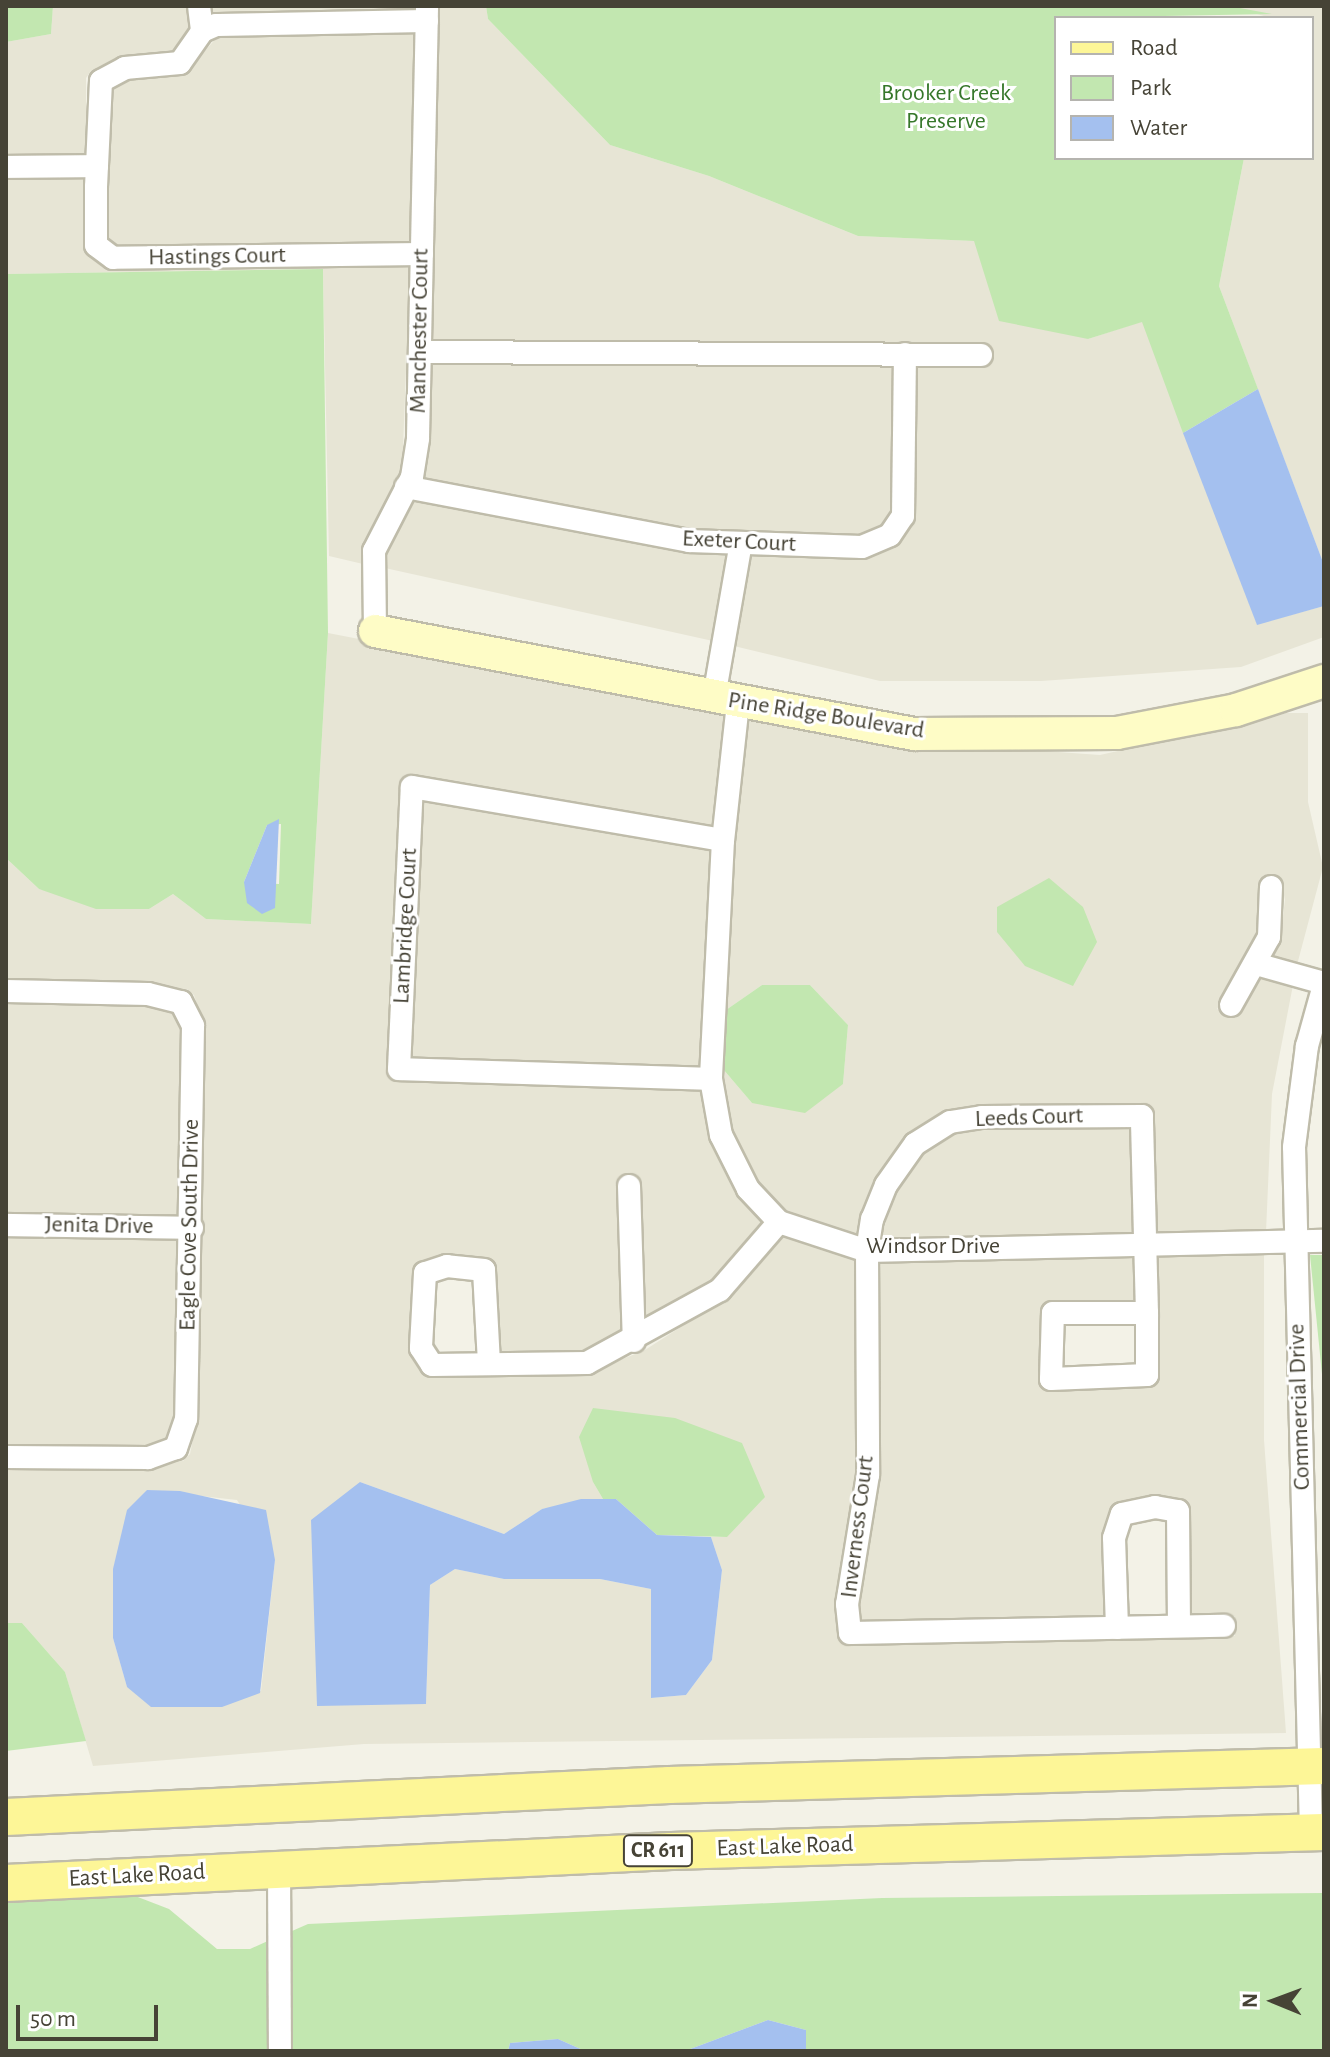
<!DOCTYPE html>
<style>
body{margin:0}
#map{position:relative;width:1330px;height:2057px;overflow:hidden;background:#f3f2e7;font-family:"Alegreya Sans",sans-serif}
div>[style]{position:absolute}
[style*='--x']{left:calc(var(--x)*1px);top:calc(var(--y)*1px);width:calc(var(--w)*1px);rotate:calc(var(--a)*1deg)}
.residential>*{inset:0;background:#e7e5d5}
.green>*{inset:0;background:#c2e7b0}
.water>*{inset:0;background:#a4c0ef}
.roads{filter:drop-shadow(2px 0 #bfbcaa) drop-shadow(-2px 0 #bfbcaa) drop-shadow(0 2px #bfbcaa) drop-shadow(0 -2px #bfbcaa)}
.street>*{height:22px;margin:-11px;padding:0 11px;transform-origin:11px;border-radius:11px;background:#fff}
.secondary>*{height:32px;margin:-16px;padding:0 16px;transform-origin:16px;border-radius:16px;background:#fefcc6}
.primary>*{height:36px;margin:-18px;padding:0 18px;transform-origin:18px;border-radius:18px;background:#fdf697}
span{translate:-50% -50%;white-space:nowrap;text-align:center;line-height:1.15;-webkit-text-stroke:6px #fff;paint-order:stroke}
.shield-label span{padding:2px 6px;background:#fff;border:2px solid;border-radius:6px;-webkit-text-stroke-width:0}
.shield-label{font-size:22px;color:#464336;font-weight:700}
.park-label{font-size:24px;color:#36772a}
.street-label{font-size:24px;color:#464336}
.frame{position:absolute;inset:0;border:8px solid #464336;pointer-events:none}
.legend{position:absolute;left:1054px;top:16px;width:260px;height:144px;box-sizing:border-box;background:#fff;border:2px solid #b5b4af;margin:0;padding:10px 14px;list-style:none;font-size:24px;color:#464336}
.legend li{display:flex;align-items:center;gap:16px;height:40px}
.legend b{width:40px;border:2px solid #b5b4af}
.north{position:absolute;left:1234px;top:1961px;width:80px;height:80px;-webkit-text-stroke:6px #fff;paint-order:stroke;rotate:271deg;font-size:22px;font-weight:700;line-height:32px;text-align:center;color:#464336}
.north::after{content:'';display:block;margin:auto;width:28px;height:36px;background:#464336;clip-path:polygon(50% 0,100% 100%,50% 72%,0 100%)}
.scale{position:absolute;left:16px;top:2005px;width:142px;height:36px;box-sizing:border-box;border:4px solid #464336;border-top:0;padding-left:10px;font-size:24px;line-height:28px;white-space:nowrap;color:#464336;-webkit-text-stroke:6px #fff;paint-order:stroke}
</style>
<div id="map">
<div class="residential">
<div style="clip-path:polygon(53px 6px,188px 6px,191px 29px,175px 54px,91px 71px,86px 78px,86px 156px,6px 157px,6px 42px,51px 34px)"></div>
<div style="clip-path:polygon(210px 6px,416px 6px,416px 11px,211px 16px)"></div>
<div style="clip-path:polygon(438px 6px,486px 6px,488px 19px,610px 145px,709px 176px,858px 236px,974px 241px,1088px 339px,1143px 321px,1257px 624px,1324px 606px,1324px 637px,1241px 667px,1041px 681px,880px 681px,734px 646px,750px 553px,900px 540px,914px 516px,916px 364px,991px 365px,991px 345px,431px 343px)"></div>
<div style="clip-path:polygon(1229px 6px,1324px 6px,1324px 565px,1219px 286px,1244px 158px,1312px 158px,1312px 18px,1271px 18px)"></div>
<div style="clip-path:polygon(415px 30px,411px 245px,117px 248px,107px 241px,112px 87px,129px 78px,188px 70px,219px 35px)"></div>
<div style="clip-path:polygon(86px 176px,85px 246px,410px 264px,402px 474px,363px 547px,363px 564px,329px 556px,323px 269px,6px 274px,6px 177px)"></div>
<div style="clip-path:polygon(430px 362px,894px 364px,892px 513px,882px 528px,860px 538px,690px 532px,423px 480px)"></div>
<div style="clip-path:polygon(411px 498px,728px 552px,713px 641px,385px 568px,385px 553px)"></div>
<div style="clip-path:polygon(evenodd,328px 633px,726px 710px,713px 828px,414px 778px,388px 1068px,702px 1088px,711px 1139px,737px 1193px,766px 1223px,713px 1282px,645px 1323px,639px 1177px,618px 1177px,623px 1335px,585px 1353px,500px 1353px,495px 1267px,485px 1260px,421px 1264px,414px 1272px,410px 1348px,423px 1370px,593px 1371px,645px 1350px,726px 1298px,784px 1234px,856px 1259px,857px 1474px,836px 1603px,839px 1634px,850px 1642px,1235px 1636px,1235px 1616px,1190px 1616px,1189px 1511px,1180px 1502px,1119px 1505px,1111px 1512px,1103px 1538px,1106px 1618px,860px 1623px,878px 1260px,1134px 1253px,1136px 1303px,1054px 1303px,1040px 1378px,1158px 1376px,1156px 1253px,1264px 1251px,1264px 1440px,1286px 1733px,364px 1744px,93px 1766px,65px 1672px,22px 1623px,6px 1623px,6px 1467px,183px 1461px,190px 1454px,197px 1419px,204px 1026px,194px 995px,187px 989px,6px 982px,6px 858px,39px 889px,149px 909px,173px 894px,206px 919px,311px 924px,328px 633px,360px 1482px,504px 1534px,542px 1509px,603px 1499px,593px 1482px,727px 1537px,711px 1537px,722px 1570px,712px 1660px,686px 1695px,651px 1698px,651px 1589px,600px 1579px,504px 1579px,455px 1569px,430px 1585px,426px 1704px,360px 1482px,328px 633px,147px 1490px,237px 1500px,275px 1560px,261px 1691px,127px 1687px,113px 1638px,147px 1490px)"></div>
<div style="clip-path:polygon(1285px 713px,1308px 713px,1308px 802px,1323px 867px,1297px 965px,1271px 958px,1280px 938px,1285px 900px,1280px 876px,1259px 879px,1263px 903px,1259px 934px,1217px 1009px,1236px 1018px,1262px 976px,1293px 985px,1272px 1094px,1266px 1232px,1156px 1233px,1153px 1116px,1142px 1106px,909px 1135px,876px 1181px,858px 1238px,786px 1214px,757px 1183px,732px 1132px,723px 1069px,752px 1103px,843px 1084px,848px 1025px,810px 985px,762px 985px,726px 1010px,734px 841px,748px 714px,949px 744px,1100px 755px)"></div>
<div style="clip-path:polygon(423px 799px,712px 848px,701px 1069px,411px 1059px)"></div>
<div style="clip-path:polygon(6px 1001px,146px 1003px,173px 1010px,181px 1028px,181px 1218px,6px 1215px)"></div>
<div style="clip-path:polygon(1131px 1126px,1133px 1234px,880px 1241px,896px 1189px,923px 1150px,954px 1131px)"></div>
<div style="clip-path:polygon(6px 1234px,181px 1237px,175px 1418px,167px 1441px,146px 1448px,6px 1447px)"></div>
</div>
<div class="green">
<div style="clip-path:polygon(6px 6px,53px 6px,51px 34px,6px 42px)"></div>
<div style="clip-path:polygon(486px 6px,1229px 6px,1272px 14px,1056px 18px,1056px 158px,1244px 158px,1219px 286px,1258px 389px,1183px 433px,1142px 322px,1088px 339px,999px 321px,974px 241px,858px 236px,709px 176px,610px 145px,488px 19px)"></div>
<div style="clip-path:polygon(evenodd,323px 269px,328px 633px,311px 924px,206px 919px,173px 894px,149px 909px,96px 909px,39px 889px,6px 858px,6px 274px,323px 269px,281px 824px,279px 884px,244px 882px,267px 825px,281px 824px)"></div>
<div style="clip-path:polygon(1049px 878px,1083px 907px,1097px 942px,1073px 986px,1025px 966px,997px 932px,997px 907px)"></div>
<div style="clip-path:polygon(762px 985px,810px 985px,848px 1025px,843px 1084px,805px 1113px,752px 1103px,723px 1069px,726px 1010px)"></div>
<div style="clip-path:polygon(1310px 1255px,1324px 1255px,1324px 1394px)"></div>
<div style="clip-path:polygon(593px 1408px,675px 1418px,742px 1443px,765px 1497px,727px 1537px,657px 1535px,616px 1499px,603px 1499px,593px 1482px,579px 1437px)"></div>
<div style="clip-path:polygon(6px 1623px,22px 1623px,65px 1672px,86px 1741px,6px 1751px)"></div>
<div style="clip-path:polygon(117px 1889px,169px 1909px,217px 1949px,250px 1949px,270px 1940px,269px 2051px,7px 2051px,6px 1892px)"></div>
<div style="clip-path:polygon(1324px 1893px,1324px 2051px,831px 2051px,806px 2049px,806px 2030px,768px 2020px,685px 2051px,585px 2051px,558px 2039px,510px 2043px,508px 2051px,291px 2051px,292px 1931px,308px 1924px,882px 1898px)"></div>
</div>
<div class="water">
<div style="clip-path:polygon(1258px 389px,1324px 565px,1324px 606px,1257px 625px,1183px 433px)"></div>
<div style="clip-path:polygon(279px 819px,275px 908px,262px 914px,247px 903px,244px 882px,267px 825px)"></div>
<div style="clip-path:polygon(360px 1482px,504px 1534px,542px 1509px,581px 1499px,616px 1499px,657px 1535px,711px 1537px,722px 1570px,712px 1660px,686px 1695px,651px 1698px,651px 1589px,600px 1579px,504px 1579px,455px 1569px,430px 1585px,426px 1704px,317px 1706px,311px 1520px)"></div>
<div style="clip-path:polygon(147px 1490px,180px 1491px,266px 1510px,275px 1560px,260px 1693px,222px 1707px,151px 1707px,127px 1687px,113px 1638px,113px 1569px,127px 1510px)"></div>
<div style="clip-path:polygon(768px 2020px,806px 2030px,806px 2051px,685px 2051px)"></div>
<div style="clip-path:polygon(558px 2039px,585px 2051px,508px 2051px,510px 2043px)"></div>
</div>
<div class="roads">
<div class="street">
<div style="--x:199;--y:6;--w:25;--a:83"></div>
<div style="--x:6;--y:167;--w:91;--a:-0.6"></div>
<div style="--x:422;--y:254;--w:309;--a:179.3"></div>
<div style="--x:113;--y:258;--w:21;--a:-143"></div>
<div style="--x:96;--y:245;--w:58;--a:-90"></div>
<div style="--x:96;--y:187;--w:106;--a:-87.3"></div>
<div style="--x:101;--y:81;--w:27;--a:-28"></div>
<div style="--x:125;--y:68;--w:55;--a:-5.2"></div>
<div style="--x:180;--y:63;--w:39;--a:-55"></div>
<div style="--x:202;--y:31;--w:15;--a:-23"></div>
<div style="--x:216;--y:25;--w:211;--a:-1.1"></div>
<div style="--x:420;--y:352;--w:561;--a:0.31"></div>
<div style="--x:406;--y:487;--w:288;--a:10.8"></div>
<div style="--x:689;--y:541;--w:173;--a:2"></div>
<div style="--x:862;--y:547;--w:30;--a:-23"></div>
<div style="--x:890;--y:535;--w:23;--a:-56"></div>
<div style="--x:903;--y:516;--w:162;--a:-89.3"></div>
<div style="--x:375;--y:631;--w:80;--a:-90.7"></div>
<div style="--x:374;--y:551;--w:83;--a:-62.8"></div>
<div style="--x:412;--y:477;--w:39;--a:-81"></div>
<div style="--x:418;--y:438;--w:431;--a:-88.8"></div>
<div style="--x:714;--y:697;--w:156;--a:-80.1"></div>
<div style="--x:738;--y:703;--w:138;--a:96.2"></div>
<div style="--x:723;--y:840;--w:239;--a:92.9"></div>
<div style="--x:711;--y:1079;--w:57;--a:79.9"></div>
<div style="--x:721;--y:1135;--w:60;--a:63.4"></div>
<div style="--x:748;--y:1189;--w:45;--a:46.8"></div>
<div style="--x:779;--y:1222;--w:93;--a:18.2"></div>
<div style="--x:867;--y:1251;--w:457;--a:-1.3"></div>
<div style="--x:1256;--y:964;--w:71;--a:15.6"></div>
<div style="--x:6;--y:991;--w:142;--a:1.2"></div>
<div style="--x:148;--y:994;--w:34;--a:14"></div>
<div style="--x:181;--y:1002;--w:27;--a:63"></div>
<div style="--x:193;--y:1026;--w:393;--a:91"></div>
<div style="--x:186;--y:1419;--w:31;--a:109"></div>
<div style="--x:176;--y:1448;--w:30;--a:160"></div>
<div style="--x:148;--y:1458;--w:142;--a:-179.6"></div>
<div style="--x:1231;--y:1005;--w:78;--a:-60.8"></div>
<div style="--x:1269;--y:937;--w:50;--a:-87.7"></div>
<div style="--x:711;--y:1079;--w:312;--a:-178.2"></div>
<div style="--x:399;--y:1069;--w:282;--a:-87.4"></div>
<div style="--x:412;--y:787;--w:315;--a:9.7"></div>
<div style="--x:629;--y:1186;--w:155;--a:88.2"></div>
<div style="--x:6;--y:1225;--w:186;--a:0.9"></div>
<div style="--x:1053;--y:1313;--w:94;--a:0"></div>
<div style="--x:1147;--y:1313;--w:62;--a:90"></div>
<div style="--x:1147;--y:1375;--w:96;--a:177.6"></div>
<div style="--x:1051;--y:1379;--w:66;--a:-88.3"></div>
<div style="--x:1147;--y:1313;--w:197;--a:-91.5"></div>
<div style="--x:1142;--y:1116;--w:160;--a:179.6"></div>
<div style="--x:982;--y:1117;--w:32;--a:171"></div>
<div style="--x:950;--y:1122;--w:41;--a:147.8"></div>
<div style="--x:915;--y:1144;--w:50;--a:125.3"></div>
<div style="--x:886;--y:1185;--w:37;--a:112"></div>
<div style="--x:872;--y:1219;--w:32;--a:99"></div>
<div style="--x:867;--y:1251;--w:224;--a:89.7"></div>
<div style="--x:868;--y:1475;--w:131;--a:99.2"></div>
<div style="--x:847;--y:1604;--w:29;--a:84"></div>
<div style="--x:850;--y:1633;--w:374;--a:-1.1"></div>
<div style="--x:489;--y:1363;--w:93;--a:-93.1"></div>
<div style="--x:484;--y:1270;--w:37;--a:-174"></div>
<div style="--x:447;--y:1266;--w:23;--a:162"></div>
<div style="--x:425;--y:1273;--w:75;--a:93.1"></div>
<div style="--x:421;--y:1348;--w:20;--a:57"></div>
<div style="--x:432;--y:1365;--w:155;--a:-0.7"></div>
<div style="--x:587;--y:1363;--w:152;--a:-28.8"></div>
<div style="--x:720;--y:1290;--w:90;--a:-49.1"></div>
<div style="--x:1117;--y:1628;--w:90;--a:-91.9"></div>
<div style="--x:1114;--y:1538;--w:25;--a:-72"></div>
<div style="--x:1122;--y:1514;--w:34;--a:-12"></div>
<div style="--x:1155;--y:1507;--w:23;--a:10"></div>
<div style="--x:1178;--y:1511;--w:115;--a:89.5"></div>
<div style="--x:1311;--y:1832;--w:685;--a:-91.42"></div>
<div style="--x:1294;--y:1147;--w:102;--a:-82.7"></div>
<div style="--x:1307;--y:1046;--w:63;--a:-74.4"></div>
<div style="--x:279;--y:1869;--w:182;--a:89.7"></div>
</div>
<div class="secondary">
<div style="--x:375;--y:631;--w:549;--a:10.82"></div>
<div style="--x:914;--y:734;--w:203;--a:-0.3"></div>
<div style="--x:1117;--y:733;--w:121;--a:-10.9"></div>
<div style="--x:1236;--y:710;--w:93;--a:-18.2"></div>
</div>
<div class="primary">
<div style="--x:6;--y:1817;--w:664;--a:-2.76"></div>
<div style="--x:669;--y:1785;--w:655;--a:-1.66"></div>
<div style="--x:6;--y:1883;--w:666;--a:-2.75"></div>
<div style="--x:671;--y:1851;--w:653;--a:-1.67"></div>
</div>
</div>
<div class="shield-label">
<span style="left:658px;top:1851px">CR 611</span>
</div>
<div class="park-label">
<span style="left:946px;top:108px">Brooker Creek<br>Preserve</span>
</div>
<div class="street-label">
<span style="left:217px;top:257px;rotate:-1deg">Hastings Court</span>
<span style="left:420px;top:331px;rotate:-89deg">Manchester Court</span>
<span style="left:739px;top:542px;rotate:3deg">Exeter Court</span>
<span style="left:826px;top:716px;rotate:9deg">Pine Ridge Boulevard</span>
<span style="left:406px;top:926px;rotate:-87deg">Lambridge Court</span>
<span style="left:1029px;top:1118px;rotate:-2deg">Leeds Court</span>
<span style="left:190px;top:1225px;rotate:-89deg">Eagle Cove South Drive</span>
<span style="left:99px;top:1226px;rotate:1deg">Jenita Drive</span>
<span style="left:933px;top:1247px">Windsor Drive</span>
<span style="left:1300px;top:1407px;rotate:-92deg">Commercial Drive</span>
<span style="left:858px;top:1527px;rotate:-83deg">Inverness Court</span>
<span style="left:785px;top:1847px;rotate:-2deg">East Lake Road</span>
<span style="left:137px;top:1876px;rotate:-3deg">East Lake Road</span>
</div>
<div class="frame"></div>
<ul class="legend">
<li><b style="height:10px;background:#fdf697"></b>Road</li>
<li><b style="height:22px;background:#c2e7b0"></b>Park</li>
<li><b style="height:22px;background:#a4c0ef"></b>Water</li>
</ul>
<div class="north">N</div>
<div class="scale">50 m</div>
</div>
